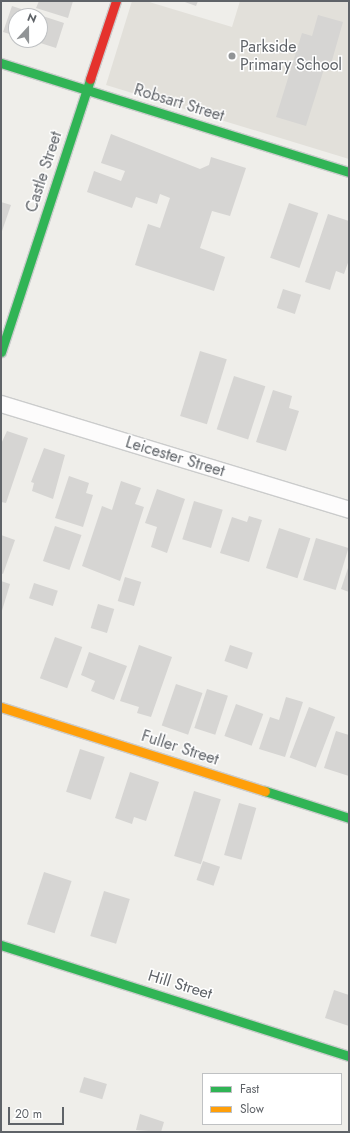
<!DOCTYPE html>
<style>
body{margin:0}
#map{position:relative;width:350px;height:1133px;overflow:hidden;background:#efeeea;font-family:Jost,sans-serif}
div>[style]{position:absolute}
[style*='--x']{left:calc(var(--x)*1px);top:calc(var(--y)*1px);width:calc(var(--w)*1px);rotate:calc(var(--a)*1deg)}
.education>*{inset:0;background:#e2e0da}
.building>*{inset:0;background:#d6d5d3;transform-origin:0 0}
.roads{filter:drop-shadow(1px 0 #cbcccc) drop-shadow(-1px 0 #cbcccc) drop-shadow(0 1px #cbcccc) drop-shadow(0 -1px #cbcccc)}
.street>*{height:16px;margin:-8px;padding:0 8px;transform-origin:8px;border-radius:8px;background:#fdfcfc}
.fast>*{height:9px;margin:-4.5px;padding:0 4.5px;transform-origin:4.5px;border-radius:4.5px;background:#30b455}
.slow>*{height:9px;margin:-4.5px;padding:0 4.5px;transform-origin:4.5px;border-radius:4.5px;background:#ff9f0a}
.jam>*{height:9px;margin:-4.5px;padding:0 4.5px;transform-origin:4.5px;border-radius:4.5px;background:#e5322d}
.dots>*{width:11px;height:11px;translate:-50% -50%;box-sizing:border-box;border:2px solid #fff;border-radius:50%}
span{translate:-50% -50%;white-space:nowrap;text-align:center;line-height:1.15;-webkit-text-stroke:3px #fff;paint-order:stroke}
.poi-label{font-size:16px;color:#5f6368}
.left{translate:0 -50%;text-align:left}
.street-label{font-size:16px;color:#5f6368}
.frame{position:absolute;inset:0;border:2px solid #5f6368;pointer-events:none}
.legend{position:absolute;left:202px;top:1073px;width:140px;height:52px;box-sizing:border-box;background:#fff;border:1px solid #bfc1c3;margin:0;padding:5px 7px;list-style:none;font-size:12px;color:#5f6368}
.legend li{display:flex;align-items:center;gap:8px;height:20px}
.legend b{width:20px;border:1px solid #bfc1c3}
.north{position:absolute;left:8px;top:8px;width:40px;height:40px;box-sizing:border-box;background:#fff;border:1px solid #bfc1c3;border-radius:50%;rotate:21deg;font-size:11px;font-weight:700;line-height:16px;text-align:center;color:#5f6368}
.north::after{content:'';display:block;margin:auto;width:14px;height:18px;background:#919496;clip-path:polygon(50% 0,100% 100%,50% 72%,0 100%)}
.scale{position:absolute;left:8px;top:1107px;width:56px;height:18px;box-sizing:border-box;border:2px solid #5f6368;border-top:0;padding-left:5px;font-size:12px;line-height:14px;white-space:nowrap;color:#5f6368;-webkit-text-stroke:3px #fff;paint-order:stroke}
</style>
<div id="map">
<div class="education">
<div style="clip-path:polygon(132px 1px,146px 1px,232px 27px,240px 1px,349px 1px,349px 159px,106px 85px)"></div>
</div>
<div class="building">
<div style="clip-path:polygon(39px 1px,73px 1px,68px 18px,36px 8px)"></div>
<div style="clip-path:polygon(182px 1px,198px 1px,196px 6px)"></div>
<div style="clip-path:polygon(12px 6px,64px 23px,56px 48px,31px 40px,40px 40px,40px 16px,16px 16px,16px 36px,3px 32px)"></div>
<div style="clip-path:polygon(318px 15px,343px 22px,329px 71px,324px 69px,306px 126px,276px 117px,302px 33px,312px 36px)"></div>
<div style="clip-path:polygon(111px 134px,200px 169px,209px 165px,211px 157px,246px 168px,230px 216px,212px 211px,200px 248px,225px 257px,214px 291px,135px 265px,148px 224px,160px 228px,170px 198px,160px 194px,157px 204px,136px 197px,132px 208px,87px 192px,94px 171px,121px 181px,125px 171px,101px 163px)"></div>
<div style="clip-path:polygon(1px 202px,11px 205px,1px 234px)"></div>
<div style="left:289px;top:203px;width:31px;height:58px;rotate:19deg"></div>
<div style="clip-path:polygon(328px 214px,349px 221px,349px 260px,344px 274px,336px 271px,330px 290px,305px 282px)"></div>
<div style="left:283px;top:289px;width:19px;height:20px;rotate:18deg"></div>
<div style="left:200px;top:351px;width:28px;height:68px;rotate:17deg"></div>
<div style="left:234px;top:376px;width:33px;height:56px;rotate:18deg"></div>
<div style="clip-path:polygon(273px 390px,292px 396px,289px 408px,299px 411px,286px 451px,256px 442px)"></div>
<div style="clip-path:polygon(7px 431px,28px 438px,6px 503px,1px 502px,1px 444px)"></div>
<div style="clip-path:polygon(44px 448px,65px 455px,53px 499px,32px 491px,34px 483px,31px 482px)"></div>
<div style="clip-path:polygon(69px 476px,89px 483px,86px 493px,93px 495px,83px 527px,55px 518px)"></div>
<div style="clip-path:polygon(121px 481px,141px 488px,135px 504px,144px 507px,120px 581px,82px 566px,102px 506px,112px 510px)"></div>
<div style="clip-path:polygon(157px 489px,185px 499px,167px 553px,151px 547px,157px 527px,145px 523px)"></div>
<div style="left:194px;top:501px;width:30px;height:40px;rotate:17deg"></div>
<div style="clip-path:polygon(249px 516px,262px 520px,249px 562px,220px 553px,232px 517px,247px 522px)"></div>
<div style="left:55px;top:526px;width:28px;height:37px;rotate:19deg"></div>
<div style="left:279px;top:528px;width:33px;height:42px;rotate:18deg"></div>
<div style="clip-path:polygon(1px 535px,15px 540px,3px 574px,1px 573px)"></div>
<div style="left:316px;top:538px;width:34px;height:44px;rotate:17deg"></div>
<div style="clip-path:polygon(349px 565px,349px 592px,341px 589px)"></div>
<div style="left:125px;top:577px;width:17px;height:25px;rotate:17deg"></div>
<div style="clip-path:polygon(1px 581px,10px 584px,1px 614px)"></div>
<div style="left:34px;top:583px;width:25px;height:16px;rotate:18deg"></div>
<div style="left:98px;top:604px;width:17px;height:25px;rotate:17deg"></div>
<div style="left:55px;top:637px;width:29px;height:44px;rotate:20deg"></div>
<div style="clip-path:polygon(139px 645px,172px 657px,151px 717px,137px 713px,139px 707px,120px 701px)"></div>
<div style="left:230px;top:645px;width:24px;height:17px;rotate:19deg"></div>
<div style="clip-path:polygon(89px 652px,127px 666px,114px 700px,91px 691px,95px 681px,81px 675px)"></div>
<div style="left:176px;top:684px;width:28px;height:44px;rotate:19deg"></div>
<div style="left:207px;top:689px;width:22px;height:41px;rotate:18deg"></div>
<div style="clip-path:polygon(286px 697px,303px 702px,285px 757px,259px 749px,270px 717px,279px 720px)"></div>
<div style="left:236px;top:704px;width:29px;height:34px;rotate:20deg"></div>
<div style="left:309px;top:707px;width:28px;height:54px;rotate:21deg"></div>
<div style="clip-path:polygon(336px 731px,349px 735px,349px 776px,324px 768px)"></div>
<div style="left:80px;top:749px;width:26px;height:45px;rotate:18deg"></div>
<div style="clip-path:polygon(130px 772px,159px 782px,146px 821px,134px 817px,132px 824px,115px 818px)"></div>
<div style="left:194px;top:791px;width:28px;height:68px;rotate:17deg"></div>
<div style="left:239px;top:803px;width:18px;height:54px;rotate:16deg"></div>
<div style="left:203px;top:861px;width:18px;height:20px;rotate:19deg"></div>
<div style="left:44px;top:872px;width:29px;height:55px;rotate:18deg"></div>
<div style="left:104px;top:891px;width:27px;height:47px;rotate:17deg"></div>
<div style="clip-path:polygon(334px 990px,349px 995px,349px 1026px,325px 1018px)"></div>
<div style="left:84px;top:1077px;width:24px;height:16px;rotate:17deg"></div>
<div style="clip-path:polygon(140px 1114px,164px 1122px,161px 1132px,136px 1130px)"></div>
</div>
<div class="roads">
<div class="street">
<div style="--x:1;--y:404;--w:364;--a:16.9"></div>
</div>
<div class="fast">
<div style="--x:1;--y:63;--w:365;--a:17.4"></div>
<div style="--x:1;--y:352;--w:287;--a:-71.9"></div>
<div style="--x:265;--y:791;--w:88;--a:17.8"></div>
<div style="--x:1;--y:945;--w:365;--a:17.7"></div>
</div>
<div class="slow">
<div style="--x:1;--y:707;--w:277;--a:17.7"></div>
</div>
<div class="jam">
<div style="--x:90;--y:79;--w:82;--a:-71.6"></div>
</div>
</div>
<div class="dots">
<div style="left:232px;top:56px;background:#919496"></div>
</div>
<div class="poi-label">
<span class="left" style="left:240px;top:56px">Parkside<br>Primary School</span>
</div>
<div class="street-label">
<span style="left:179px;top:103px;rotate:17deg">Robsart Street</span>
<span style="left:44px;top:172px;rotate:-72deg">Castle Street</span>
<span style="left:175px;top:457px;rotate:17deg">Leicester Street</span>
<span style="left:180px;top:748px;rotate:18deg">Fuller Street</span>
<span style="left:180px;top:985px;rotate:17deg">Hill Street</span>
</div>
<div class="frame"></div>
<ul class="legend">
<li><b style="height:5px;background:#30b455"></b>Fast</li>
<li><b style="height:5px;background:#ff9f0a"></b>Slow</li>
</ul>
<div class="north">N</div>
<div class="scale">20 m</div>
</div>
